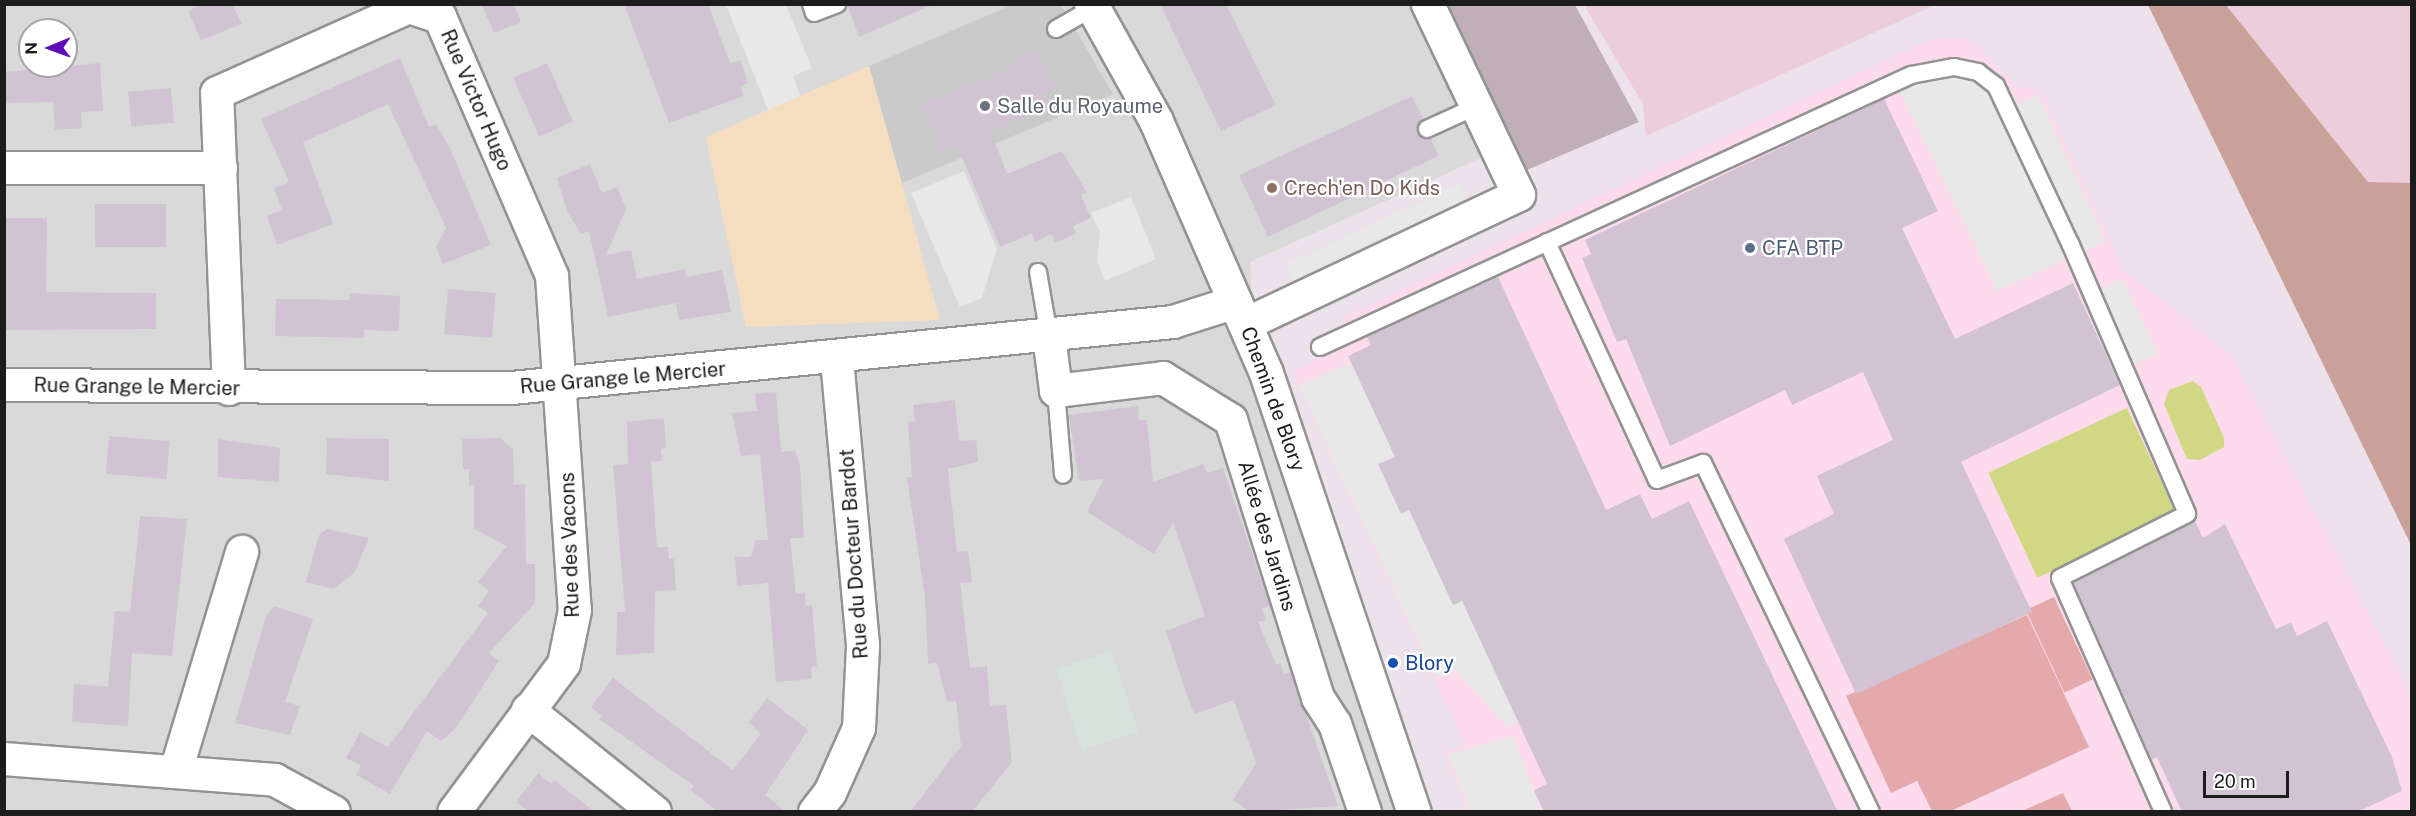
<!DOCTYPE html>
<meta charset="utf-8">
<style>
body{margin:0}
#map{position:relative;width:2416px;height:816px;overflow:hidden;background:#ede2eb;font-family:"Public Sans",sans-serif}
div>[style]{position:absolute}
[style*='--x']{left:calc(var(--x)*1px);top:calc(var(--y)*1px);width:calc(var(--w)*1px);rotate:calc(var(--a)*1deg)}
.residential>*{inset:0;background:#d9d9da}
.education>*{inset:0;background:#fddaec}
.religious>*{inset:0;background:#cacaca}
.construction>*{inset:0;background:#c0aeb8}
.farmland>*{inset:0;background:#ebcddb}
.grass>*{inset:0;background:#e4aaab;transform-origin:0 0}
.forest>*{inset:0;background:#caa199}
.park>*{inset:0;background:#f5dec0}
.pitch>*{inset:0;background:#d0d883;transform-origin:0 0}
.parking>*{inset:0;background:#e8e8e8;transform-origin:0 0}
.plaza>*{inset:0;background:#d6e2dc;transform-origin:0 0}
.building>*{inset:0;background:#d1c3d3;transform-origin:0 0}
.roads{filter:drop-shadow(2px 0 #939393) drop-shadow(-2px 0 #939393) drop-shadow(0 2px #939393) drop-shadow(0 -2px #939393)}
.service>*{height:16px;margin:-8px;padding:0 8px;transform-origin:8px;border-radius:8px;background:#fff}
.minor>*{height:32px;margin:-16px;padding:0 16px;transform-origin:16px;border-radius:16px;background:#fff}
.tertiary>*{height:33px;margin:-16.5px;padding:0 16.5px;transform-origin:16.5px;border-radius:16.5px;background:#fff}
.dots>*{width:16px;height:16px;translate:-50% -50%;box-sizing:border-box;border:3px solid #fff;border-radius:50%}
span{translate:-50% -50%;white-space:nowrap;text-align:center;line-height:1.15;-webkit-text-stroke:4.5px #fff;paint-order:stroke}
.street-label{font-size:20px;color:#1c1c1c}
.worship-label{font-size:20px;color:#5b616d}
.left{translate:0 -50%;text-align:left}
.education-label{font-size:20px;color:#785e54}
.service-label{font-size:20px;color:#4e5e75}
.transit-label{font-size:20px;color:#164399}
.frame{position:absolute;inset:0;border:6px solid #1c1c1c;pointer-events:none}
.north{position:absolute;left:18px;top:18px;width:60px;height:60px;box-sizing:border-box;background:#fff;border:2px solid #a4a4a4;border-radius:50%;rotate:269deg;font-size:16px;font-weight:700;line-height:24px;text-align:center;color:#1c1c1c}
.north::after{content:'';display:block;margin:auto;width:21px;height:27px;background:#5f0cbb;clip-path:polygon(50% 0,100% 100%,50% 72%,0 100%)}
.scale{position:absolute;left:2203px;top:771px;width:86px;height:27px;box-sizing:border-box;border:3px solid #1c1c1c;border-top:0;padding-left:8px;font-size:18px;line-height:21px;white-space:nowrap;color:#1c1c1c;-webkit-text-stroke:4px #fff;paint-order:stroke}
</style>
<div id="map">
<div class="residential">
<div style="clip-path:polygon(evenodd,5px 5px,1566px 5px,1616px 97px,1250px 262px,1254px 344px,1414px 811px,5px 812px,5px 5px,30px 30px,66px 30px,66px 66px,30px 66px,30px 30px)"></div>
</div>
<div class="education">
<div style="clip-path:polygon(1968px 38px,2018px 87px,2040px 89px,2124px 270px,2231px 355px,2411px 694px,2411px 811px,1467px 811px,1445px 753px,1465px 745px,1292px 372px,1356px 341px,1344px 317px,1931px 39px)"></div>
</div>
<div class="religious">
<div style="clip-path:polygon(1012px 5px,1061px 5px,1113px 94px,902px 183px,869px 66px)"></div>
</div>
<div class="construction">
<div style="clip-path:polygon(1448px 5px,1575px 5px,1639px 122px,1527px 170px)"></div>
</div>
<div class="farmland">
<div style="clip-path:polygon(1584px 5px,1935px 5px,1646px 136px,1643px 104px)"></div>
<div style="clip-path:polygon(2226px 5px,2411px 5px,2411px 183px,2368px 182px)"></div>
</div>
<div class="grass">
<div style="left:2054px;top:597px;width:91px;height:31px;rotate:65deg"></div>
<div style="clip-path:polygon(2027px 615px,2089px 747px,1951px 811px,1932px 811px,1917px 781px,1891px 793px,1846px 696px)"></div>
<div style="clip-path:polygon(2063px 793px,2072px 811px,2022px 811px)"></div>
</div>
<div class="forest">
<div style="clip-path:polygon(2148px 5px,2226px 5px,2368px 182px,2411px 183px,2411px 545px)"></div>
</div>
<div class="park">
<div style="clip-path:polygon(869px 66px,940px 320px,746px 327px,706px 137px)"></div>
</div>
<div class="pitch">
<div style="clip-path:polygon(2193px 381px,2201px 387px,2224px 438px,2224px 447px,2200px 460px,2187px 459px,2164px 404px,2169px 390px)"></div>
<div style="left:2127px;top:408px;width:116px;height:153px;rotate:65deg"></div>
</div>
<div class="parking">
<div style="clip-path:polygon(726px 5px,786px 5px,812px 68px,793px 76px,800px 96px,768px 110px)"></div>
<div style="clip-path:polygon(1935px 59px,1961px 60px,1995px 72px,2019px 104px,2038px 95px,2106px 241px,2081px 253px,2099px 290px,2122px 278px,2158px 354px,2118px 371px,2068px 258px,1997px 291px,1890px 71px)"></div>
<div style="clip-path:polygon(964px 171px,997px 249px,982px 298px,960px 307px,911px 193px)"></div>
<div style="left:1459px;top:184px;width:23px;height:190px;rotate:65deg"></div>
<div style="clip-path:polygon(1131px 197px,1156px 259px,1105px 281px,1097px 261px,1100px 232px,1091px 213px)"></div>
<div style="clip-path:polygon(1360px 359px,1527px 718px,1508px 727px,1456px 670px,1436px 678px,1299px 385px)"></div>
<div style="clip-path:polygon(1513px 736px,1541px 811px,1470px 811px,1448px 754px)"></div>
</div>
<div class="plaza">
<div style="left:1112px;top:651px;width:85px;height:59px;rotate:72deg"></div>
</div>
<div class="building">
<div style="clip-path:polygon(202px 4px,232px 4px,242px 24px,201px 40px,188px 11px)"></div>
<div style="clip-path:polygon(481px 4px,514px 4px,521px 22px,494px 33px)"></div>
<div style="clip-path:polygon(624px 4px,708px 4px,730px 63px,740px 60px,748px 83px,740px 86px,744px 96px,669px 123px)"></div>
<div style="clip-path:polygon(847px 4px,934px 4px,859px 37px)"></div>
<div style="clip-path:polygon(1160px 4px,1226px 4px,1276px 105px,1221px 131px)"></div>
<div style="clip-path:polygon(1037px 49px,1055px 89px,1044px 94px,1049px 106px,991px 131px,1007px 174px,1062px 151px,1087px 193px,1081px 195px,1091px 218px,1073px 226px,1076px 234px,1055px 243px,1052px 234px,1035px 242px,1032px 233px,1000px 247px,957px 146px,942px 152px,921px 105px,1015px 65px,1013px 60px)"></div>
<div style="clip-path:polygon(400px 58px,429px 127px,436px 124px,450px 148px,491px 245px,443px 264px,436px 247px,446px 228px,388px 104px,303px 142px,333px 224px,277px 245px,267px 216px,282px 210px,274px 188px,289px 182px,261px 119px)"></div>
<div style="clip-path:polygon(100px 63px,103px 111px,81px 112px,82px 128px,55px 130px,53px 102px,4px 103px,4px 72px)"></div>
<div style="left:547px;top:63px;width:64px;height:37px;rotate:66deg"></div>
<div style="left:171px;top:88px;width:35px;height:43px;rotate:85deg"></div>
<div style="clip-path:polygon(1412px 96px,1423px 119px,1417px 133px,1431px 139px,1438px 156px,1268px 237px,1239px 175px)"></div>
<div style="clip-path:polygon(1884px 99px,1938px 211px,1902px 228px,1955px 339px,2073px 283px,2120px 385px,1961px 462px,2032px 612px,1856px 694px,1784px 539px,1834px 514px,1817px 476px,1893px 440px,1863px 372px,1792px 405px,1785px 390px,1670px 446px,1626px 339px,1617px 342px,1582px 258px,1591px 254px,1585px 240px)"></div>
<div style="clip-path:polygon(590px 164px,602px 193px,617px 187px,626px 209px,606px 255px,631px 250px,637px 279px,685px 269px,686px 277px,722px 270px,731px 312px,679px 320px,676px 303px,608px 317px,589px 231px,581px 234px,567px 211px,557px 178px)"></div>
<div style="left:166px;top:204px;width:43px;height:71px;rotate:90deg"></div>
<div style="clip-path:polygon(4px 218px,47px 218px,46px 292px,156px 293px,156px 329px,4px 330px)"></div>
<div style="clip-path:polygon(1498px 277px,1606px 510px,1640px 494px,1652px 519px,1689px 501px,1838px 812px,1544px 812px,1534px 790px,1547px 784px,1462px 601px,1453px 605px,1409px 510px,1401px 514px,1378px 464px,1395px 457px,1348px 356px,1371px 345px,1367px 337px)"></div>
<div style="left:448px;top:289px;width:48px;height:45px;rotate:5deg"></div>
<div style="clip-path:polygon(349px 293px,400px 296px,399px 331px,364px 330px,364px 338px,275px 336px,276px 299px,349px 300px)"></div>
<div style="clip-path:polygon(776px 392px,781px 452px,795px 451px,800px 465px,804px 538px,790px 538px,796px 594px,805px 593px,806px 606px,812px 605px,817px 666px,811px 667px,812px 679px,776px 682px,768px 583px,737px 586px,735px 557px,751px 557px,756px 540px,768px 540px,760px 454px,741px 456px,732px 413px,757px 411px,755px 394px)"></div>
<div style="clip-path:polygon(955px 400px,959px 441px,976px 440px,978px 462px,948px 469px,957px 552px,968px 551px,972px 582px,960px 583px,970px 668px,987px 666px,990px 706px,1006px 705px,1012px 762px,972px 812px,910px 812px,961px 746px,956px 701px,947px 702px,937px 663px,928px 664px,925px 597px,907px 477px,912px 477px,908px 422px,915px 421px,913px 405px)"></div>
<div style="clip-path:polygon(1138px 406px,1139px 420px,1147px 420px,1153px 482px,1203px 464px,1207px 473px,1223px 468px,1270px 606px,1262px 608px,1266px 620px,1258px 622px,1276px 665px,1280px 663px,1284px 674px,1291px 672px,1338px 806px,1250px 812px,1233px 800px,1256px 763px,1234px 700px,1194px 714px,1185px 689px,1166px 631px,1205px 616px,1173px 522px,1154px 554px,1087px 512px,1104px 479px,1079px 481px,1069px 415px)"></div>
<div style="clip-path:polygon(664px 418px,666px 448px,661px 449px,662px 461px,651px 462px,657px 547px,668px 547px,669px 559px,674px 559px,676px 590px,655px 591px,654px 653px,616px 655px,617px 612px,625px 612px,613px 465px,628px 464px,627px 422px)"></div>
<div style="left:109px;top:436px;width:61px;height:38px;rotate:5deg"></div>
<div style="clip-path:polygon(327px 438px,389px 439px,389px 481px,326px 474px)"></div>
<div style="clip-path:polygon(500px 438px,513px 449px,514px 485px,525px 484px,526px 564px,535px 564px,535px 603px,489px 653px,499px 661px,455px 729px,441px 741px,427px 731px,390px 794px,356px 775px,361px 766px,346px 758px,360px 732px,388px 747px,488px 613px,478px 606px,489px 591px,478px 582px,507px 546px,474px 529px,474px 485px,469px 485px,469px 469px,463px 469px,462px 439px)"></div>
<div style="clip-path:polygon(218px 439px,280px 448px,279px 482px,218px 477px)"></div>
<div style="clip-path:polygon(140px 516px,187px 519px,172px 656px,132px 653px,128px 726px,72px 722px,74px 684px,108px 687px,115px 611px,130px 612px)"></div>
<div style="clip-path:polygon(2195px 521px,2203px 538px,2225px 524px,2276px 629px,2291px 622px,2297px 636px,2327px 621px,2392px 757px,2402px 791px,2357px 812px,2182px 812px,2157px 757px,2152px 760px,2074px 583px)"></div>
<div style="clip-path:polygon(327px 529px,369px 538px,355px 572px,334px 589px,306px 582px,319px 535px)"></div>
<div style="clip-path:polygon(274px 606px,313px 619px,285px 702px,300px 706px,290px 735px,235px 723px,266px 616px)"></div>
<div style="clip-path:polygon(613px 678px,733px 770px,761px 734px,749px 722px,767px 698px,808px 730px,765px 795px,786px 812px,718px 812px,691px 790px,694px 786px,599px 719px,602px 716px,591px 707px)"></div>
<div style="clip-path:polygon(538px 773px,551px 784px,554px 780px,595px 812px,529px 812px,516px 802px)"></div>
</div>
<div class="roads">
<div class="service">
<div style="--x:811;--y:4;--w:9;--a:72"></div>
<div style="--x:814;--y:13;--w:25;--a:-21"></div>
<div style="--x:1056;--y:29;--w:43;--a:-29.6"></div>
<div style="--x:1427;--y:129;--w:55;--a:-24.7"></div>
<div style="--x:1547;--y:242;--w:262;--a:65.2"></div>
<div style="--x:1657;--y:480;--w:49;--a:-20.3"></div>
<div style="--x:1703;--y:463;--w:387;--a:64.3"></div>
<div style="--x:1038;--y:272;--w:65;--a:80.2"></div>
<div style="--x:1320;--y:347;--w:651;--a:-24.71"></div>
<div style="--x:1911;--y:75;--w:44;--a:-10.5"></div>
<div style="--x:1954;--y:67;--w:25;--a:12"></div>
<div style="--x:1978;--y:72;--w:23;--a:38"></div>
<div style="--x:1996;--y:86;--w:174;--a:64.8"></div>
<div style="--x:2070;--y:243;--w:295;--a:66.6"></div>
<div style="--x:2187;--y:514;--w:142;--a:153.3"></div>
<div style="--x:2060;--y:578;--w:256;--a:66.2"></div>
<div style="--x:1056;--y:391;--w:84;--a:85.2"></div>
</div>
<div class="minor">
<div style="--x:4;--y:168;--w:217;--a:0"></div>
<div style="--x:1246;--y:324;--w:302;--a:-25.3"></div>
<div style="--x:1519;--y:195;--w:212;--a:-115.5"></div>
<div style="--x:1049;--y:336;--w:55;--a:82.7"></div>
<div style="--x:1056;--y:391;--w:108;--a:-6.9"></div>
<div style="--x:1163;--y:378;--w:80;--a:31.7"></div>
<div style="--x:1231;--y:420;--w:291;--a:72.6"></div>
<div style="--x:1318;--y:698;--w:31;--a:57"></div>
<div style="--x:1335;--y:724;--w:93;--a:71.2"></div>
<div style="--x:4;--y:385;--w:508;--a:0.34"></div>
<div style="--x:512;--y:388;--w:664;--a:-5.7"></div>
<div style="--x:1173;--y:322;--w:66;--a:-17.6"></div>
<div style="--x:229;--y:389;--w:296;--a:-92.3"></div>
<div style="--x:217;--y:93;--w:210;--a:-24.1"></div>
<div style="--x:409;--y:7;--w:33;--a:18"></div>
<div style="--x:440;--y:17;--w:282;--a:66.6"></div>
<div style="--x:552;--y:276;--w:335;--a:86.1"></div>
<div style="--x:575;--y:610;--w:55;--a:101.5"></div>
<div style="--x:564;--y:664;--w:184;--a:126.6"></div>
<div style="--x:528;--y:710;--w:163;--a:38.8"></div>
<div style="--x:4;--y:759;--w:272;--a:4.4"></div>
<div style="--x:275;--y:780;--w:67;--a:28.5"></div>
<div style="--x:176;--y:771;--w:229;--a:-73.2"></div>
<div style="--x:815;--y:812;--w:24;--a:-52"></div>
<div style="--x:830;--y:793;--w:71;--a:-66"></div>
<div style="--x:859;--y:728;--w:83;--a:-87.2"></div>
<div style="--x:863;--y:645;--w:288;--a:-95.2"></div>
</div>
<div class="tertiary">
<div style="--x:1091;--y:4;--w:134;--a:60.9"></div>
<div style="--x:1156;--y:121;--w:275;--a:66.4"></div>
<div style="--x:1266;--y:373;--w:463;--a:71.4"></div>
</div>
</div>
<div class="dots">
<div style="left:985px;top:106px;background:#6b7280"></div>
<div style="left:1272px;top:188px;background:#8d6e63"></div>
<div style="left:1750px;top:248px;background:#5c6f8a"></div>
<div style="left:1393px;top:663px;background:#1a4fb4"></div>
</div>
<div class="street-label">
<span style="left:476px;top:100px;rotate:67deg">Rue Victor Hugo</span>
<span style="left:623px;top:378px;rotate:-5deg">Rue Grange le Mercier</span>
<span style="left:137px;top:387px;rotate:1deg">Rue Grange le Mercier</span>
<span style="left:1273px;top:399px;rotate:70deg">Chemin de Blory</span>
<span style="left:1267px;top:536px;rotate:73deg">Allée des Jardins</span>
<span style="left:570px;top:545px;rotate:-92deg">Rue des Vacons</span>
<span style="left:854px;top:554px;rotate:-94deg">Rue du Docteur Bardot</span>
</div>
<div class="worship-label">
<span class="left" style="left:997px;top:106px">Salle du Royaume</span>
</div>
<div class="education-label">
<span class="left" style="left:1284px;top:188px">Crech'en Do Kids</span>
</div>
<div class="service-label">
<span class="left" style="left:1762px;top:248px">CFA BTP</span>
</div>
<div class="transit-label">
<span class="left" style="left:1405px;top:663px">Blory</span>
</div>
<div class="frame"></div>
<div class="north">N</div>
<div class="scale">20 m</div>
</div>
